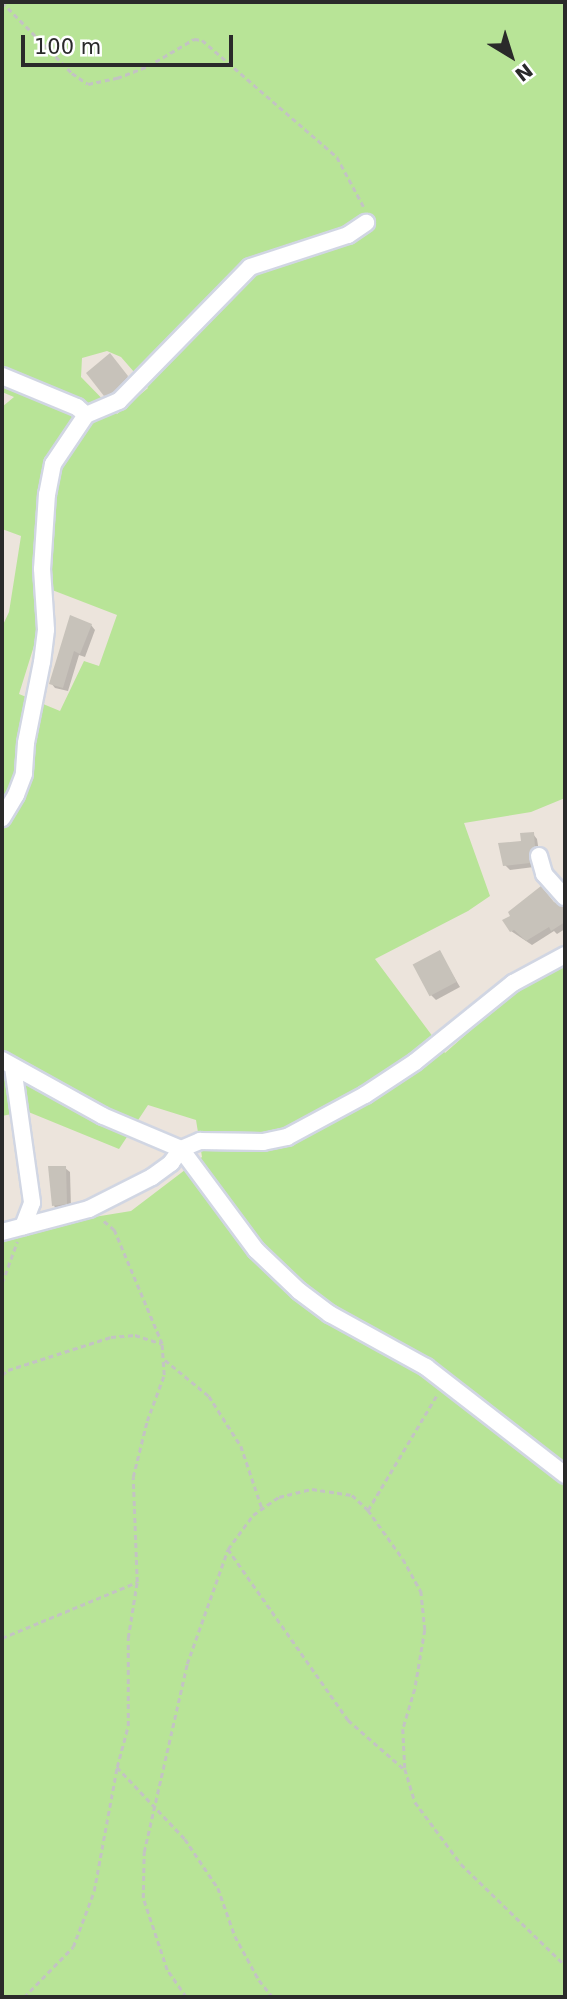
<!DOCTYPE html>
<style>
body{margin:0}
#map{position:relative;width:567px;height:1999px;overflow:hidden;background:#ece4dc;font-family:"DejaVu Sans",sans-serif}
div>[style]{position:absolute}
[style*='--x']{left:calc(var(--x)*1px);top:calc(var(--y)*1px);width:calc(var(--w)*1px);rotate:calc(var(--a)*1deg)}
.green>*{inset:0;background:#b8e497}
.shadow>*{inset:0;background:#0003}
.building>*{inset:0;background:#c7c2ba;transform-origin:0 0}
.path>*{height:2.5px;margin-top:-1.25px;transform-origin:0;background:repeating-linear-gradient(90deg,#c3c3c3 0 5px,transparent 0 8.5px)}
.roads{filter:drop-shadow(2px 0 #d1d6e3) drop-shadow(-2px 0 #d1d6e3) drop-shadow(0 2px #d1d6e3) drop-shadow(0 -2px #d1d6e3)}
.minor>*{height:16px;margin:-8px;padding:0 8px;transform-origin:8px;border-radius:8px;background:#fff}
span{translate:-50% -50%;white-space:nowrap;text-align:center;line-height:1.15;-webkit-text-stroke:5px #fff;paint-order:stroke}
.frame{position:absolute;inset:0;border:4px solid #2a2a2a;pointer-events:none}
.north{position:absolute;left:476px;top:21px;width:70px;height:70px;-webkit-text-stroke:5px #fff;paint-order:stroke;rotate:142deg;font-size:19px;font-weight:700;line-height:28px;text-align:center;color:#2a2a2a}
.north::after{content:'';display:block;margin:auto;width:24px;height:32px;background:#2a2a2a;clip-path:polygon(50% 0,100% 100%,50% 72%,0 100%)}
.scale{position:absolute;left:21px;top:35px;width:212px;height:32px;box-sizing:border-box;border:4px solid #2a2a2a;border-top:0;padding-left:9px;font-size:21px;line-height:24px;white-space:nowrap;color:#2a2a2a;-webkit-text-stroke:5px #fff;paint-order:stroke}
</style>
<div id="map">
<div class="green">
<div style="clip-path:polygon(evenodd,2px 2px,565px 2px,565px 798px,531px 812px,464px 823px,490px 896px,468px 911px,375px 959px,445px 1053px,515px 991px,536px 976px,565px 964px,565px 1997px,2px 1997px,2px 1239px,5px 1241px,88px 1218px,131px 1211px,202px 1157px,196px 1120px,148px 1105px,119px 1149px,26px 1111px,2px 1116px,2px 627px,9px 612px,21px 536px,2px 529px,2px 407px,14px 397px,2px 392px,2px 2px,107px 351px,121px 357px,148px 388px,117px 414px,81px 377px,82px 358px,107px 351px,2px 2px,34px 583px,117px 615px,99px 666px,84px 661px,60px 711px,19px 694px,38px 633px,34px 583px)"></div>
</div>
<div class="shadow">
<div style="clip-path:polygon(117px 363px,134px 385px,113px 402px,105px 395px)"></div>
<div style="clip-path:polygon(91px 625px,95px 630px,85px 657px,79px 655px,68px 691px,55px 688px,51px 683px)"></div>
<div style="clip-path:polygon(533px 834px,537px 839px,539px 852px,533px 858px,534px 867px,510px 870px,505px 865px)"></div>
<div style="clip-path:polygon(554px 904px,565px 907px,565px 929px,557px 934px,554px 931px,532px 945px,511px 931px)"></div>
<div style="clip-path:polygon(439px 952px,460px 987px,436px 1000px,431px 995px)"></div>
<div style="clip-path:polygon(65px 1168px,70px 1172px,71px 1208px,58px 1210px,54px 1206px)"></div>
</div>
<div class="building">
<div style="clip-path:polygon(110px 353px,128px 376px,113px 392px,104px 396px,86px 373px)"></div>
<div style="clip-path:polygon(70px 615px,92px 624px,80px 654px,74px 651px,63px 688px,49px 684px)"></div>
<div style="clip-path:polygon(534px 832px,535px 847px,529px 853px,530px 863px,503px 866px,498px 843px,521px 841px,520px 833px)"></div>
<div style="clip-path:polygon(541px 886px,554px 902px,565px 907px,565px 922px,551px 931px,549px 927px,526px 941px,514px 930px,510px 932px,502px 920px,510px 916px,508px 912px)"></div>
<div style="left:440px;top:950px;width:36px;height:31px;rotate:62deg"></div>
<div style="clip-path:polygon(48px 1166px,66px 1166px,67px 1204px,52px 1206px)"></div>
</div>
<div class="path">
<div style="--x:2;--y:2;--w:100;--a:45.4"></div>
<div style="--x:72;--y:73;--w:19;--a:35"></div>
<div style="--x:88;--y:84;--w:30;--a:-12"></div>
<div style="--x:117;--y:78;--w:33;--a:-21"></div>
<div style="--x:148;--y:66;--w:53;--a:-30.4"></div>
<div style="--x:194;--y:39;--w:8;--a:7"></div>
<div style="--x:202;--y:40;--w:179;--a:40.9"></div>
<div style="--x:337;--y:157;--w:59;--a:61.7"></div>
<div style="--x:2;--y:1283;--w:44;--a:-69.9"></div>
<div style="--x:165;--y:1360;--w:57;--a:39.3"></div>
<div style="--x:209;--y:1396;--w:59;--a:57.4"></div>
<div style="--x:241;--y:1446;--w:65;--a:71.3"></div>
<div style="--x:2;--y:1375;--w:8;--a:-40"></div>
<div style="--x:8;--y:1370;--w:108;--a:-17.8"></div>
<div style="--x:111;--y:1337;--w:24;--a:-5"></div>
<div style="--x:135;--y:1335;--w:28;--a:18"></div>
<div style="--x:368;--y:1510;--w:136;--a:-59.1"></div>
<div style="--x:228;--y:1549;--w:209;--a:54.9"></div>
<div style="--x:348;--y:1720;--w:74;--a:41.2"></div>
<div style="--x:2;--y:1638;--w:146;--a:-22.5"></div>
<div style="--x:117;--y:1767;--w:99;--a:46.6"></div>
<div style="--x:185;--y:1839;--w:59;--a:56"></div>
<div style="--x:218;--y:1888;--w:51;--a:70.5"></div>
<div style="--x:235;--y:1936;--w:50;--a:61.4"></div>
<div style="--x:259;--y:1980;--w:22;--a:51"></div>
<div style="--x:24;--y:1997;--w:70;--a:-45.6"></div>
<div style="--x:73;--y:1947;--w:60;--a:-69.4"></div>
<div style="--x:94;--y:1891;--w:126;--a:-79.5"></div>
<div style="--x:117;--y:1767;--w:42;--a:-75"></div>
<div style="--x:128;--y:1726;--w:88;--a:-90"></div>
<div style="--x:128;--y:1638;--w:57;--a:-80.9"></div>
<div style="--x:137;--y:1582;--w:105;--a:-92.2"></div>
<div style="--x:133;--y:1477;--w:58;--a:-76"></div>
<div style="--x:147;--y:1421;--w:49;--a:-69.7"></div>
<div style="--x:164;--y:1375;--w:31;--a:-94"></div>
<div style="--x:162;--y:1344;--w:124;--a:-112.8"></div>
<div style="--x:114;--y:1230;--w:16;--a:-140"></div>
<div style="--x:186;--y:1997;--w:33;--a:-125"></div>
<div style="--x:167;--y:1970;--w:76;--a:-108.4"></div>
<div style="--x:143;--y:1898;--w:46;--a:-88.8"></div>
<div style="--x:144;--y:1852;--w:193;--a:-77.1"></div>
<div style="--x:187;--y:1664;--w:122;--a:-70.4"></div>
<div style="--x:228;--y:1549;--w:42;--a:-53.7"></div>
<div style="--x:253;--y:1515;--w:32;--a:-35"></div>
<div style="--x:279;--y:1497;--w:34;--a:-14"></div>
<div style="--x:312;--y:1489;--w:40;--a:8.5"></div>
<div style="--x:352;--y:1495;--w:22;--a:43"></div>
<div style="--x:368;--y:1510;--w:60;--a:54.5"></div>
<div style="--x:403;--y:1559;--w:37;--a:61"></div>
<div style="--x:421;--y:1591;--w:39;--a:84"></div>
<div style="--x:425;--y:1630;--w:60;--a:99.6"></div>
<div style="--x:415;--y:1689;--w:42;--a:106.7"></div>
<div style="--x:403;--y:1729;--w:40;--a:87.1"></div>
<div style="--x:405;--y:1769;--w:34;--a:73"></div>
<div style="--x:415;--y:1802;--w:77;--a:53.4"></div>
<div style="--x:461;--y:1864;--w:145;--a:44.2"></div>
</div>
<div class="roads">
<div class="minor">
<div style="--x:2;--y:376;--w:81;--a:22.5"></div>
<div style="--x:77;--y:407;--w:12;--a:42"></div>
<div style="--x:86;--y:415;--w:59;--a:124"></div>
<div style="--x:53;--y:464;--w:31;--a:101"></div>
<div style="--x:47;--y:494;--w:75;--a:93.8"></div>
<div style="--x:42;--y:569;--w:61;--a:86.2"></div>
<div style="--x:46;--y:630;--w:32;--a:97"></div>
<div style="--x:42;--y:662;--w:83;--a:101.2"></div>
<div style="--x:26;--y:743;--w:31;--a:94"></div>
<div style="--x:24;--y:774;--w:22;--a:111"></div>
<div style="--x:16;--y:795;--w:27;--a:121"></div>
<div style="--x:86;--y:415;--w:36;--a:-23"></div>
<div style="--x:119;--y:401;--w:187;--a:-45.6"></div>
<div style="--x:250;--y:267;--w:103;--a:-18.1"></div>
<div style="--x:348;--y:235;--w:22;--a:-34"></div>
<div style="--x:539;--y:856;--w:19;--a:74"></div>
<div style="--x:544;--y:874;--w:31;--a:48"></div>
<div style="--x:2;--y:1060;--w:115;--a:29"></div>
<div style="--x:103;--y:1116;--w:85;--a:22.9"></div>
<div style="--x:181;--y:1149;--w:126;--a:53.4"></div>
<div style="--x:256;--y:1250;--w:59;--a:43.6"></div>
<div style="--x:299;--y:1291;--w:39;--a:37"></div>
<div style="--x:330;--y:1314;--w:110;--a:28.9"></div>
<div style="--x:426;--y:1367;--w:176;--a:37.8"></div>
<div style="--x:13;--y:1067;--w:137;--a:82"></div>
<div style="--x:32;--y:1203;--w:25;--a:111"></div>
<div style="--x:181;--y:1149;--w:21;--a:-23"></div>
<div style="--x:200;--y:1141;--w:63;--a:0.9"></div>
<div style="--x:263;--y:1142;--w:25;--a:-12"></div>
<div style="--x:287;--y:1137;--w:89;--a:-28.3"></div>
<div style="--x:365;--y:1095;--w:60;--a:-33.4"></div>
<div style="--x:415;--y:1062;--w:126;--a:-38.9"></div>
<div style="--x:513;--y:983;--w:59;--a:-28.3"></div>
<div style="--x:2;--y:1232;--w:90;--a:-14.8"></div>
<div style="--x:89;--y:1209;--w:71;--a:-26.9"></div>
<div style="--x:152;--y:1177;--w:24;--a:-36"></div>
<div style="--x:171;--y:1163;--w:17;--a:-54"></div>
</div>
</div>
<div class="frame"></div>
<div class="north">N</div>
<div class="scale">100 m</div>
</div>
